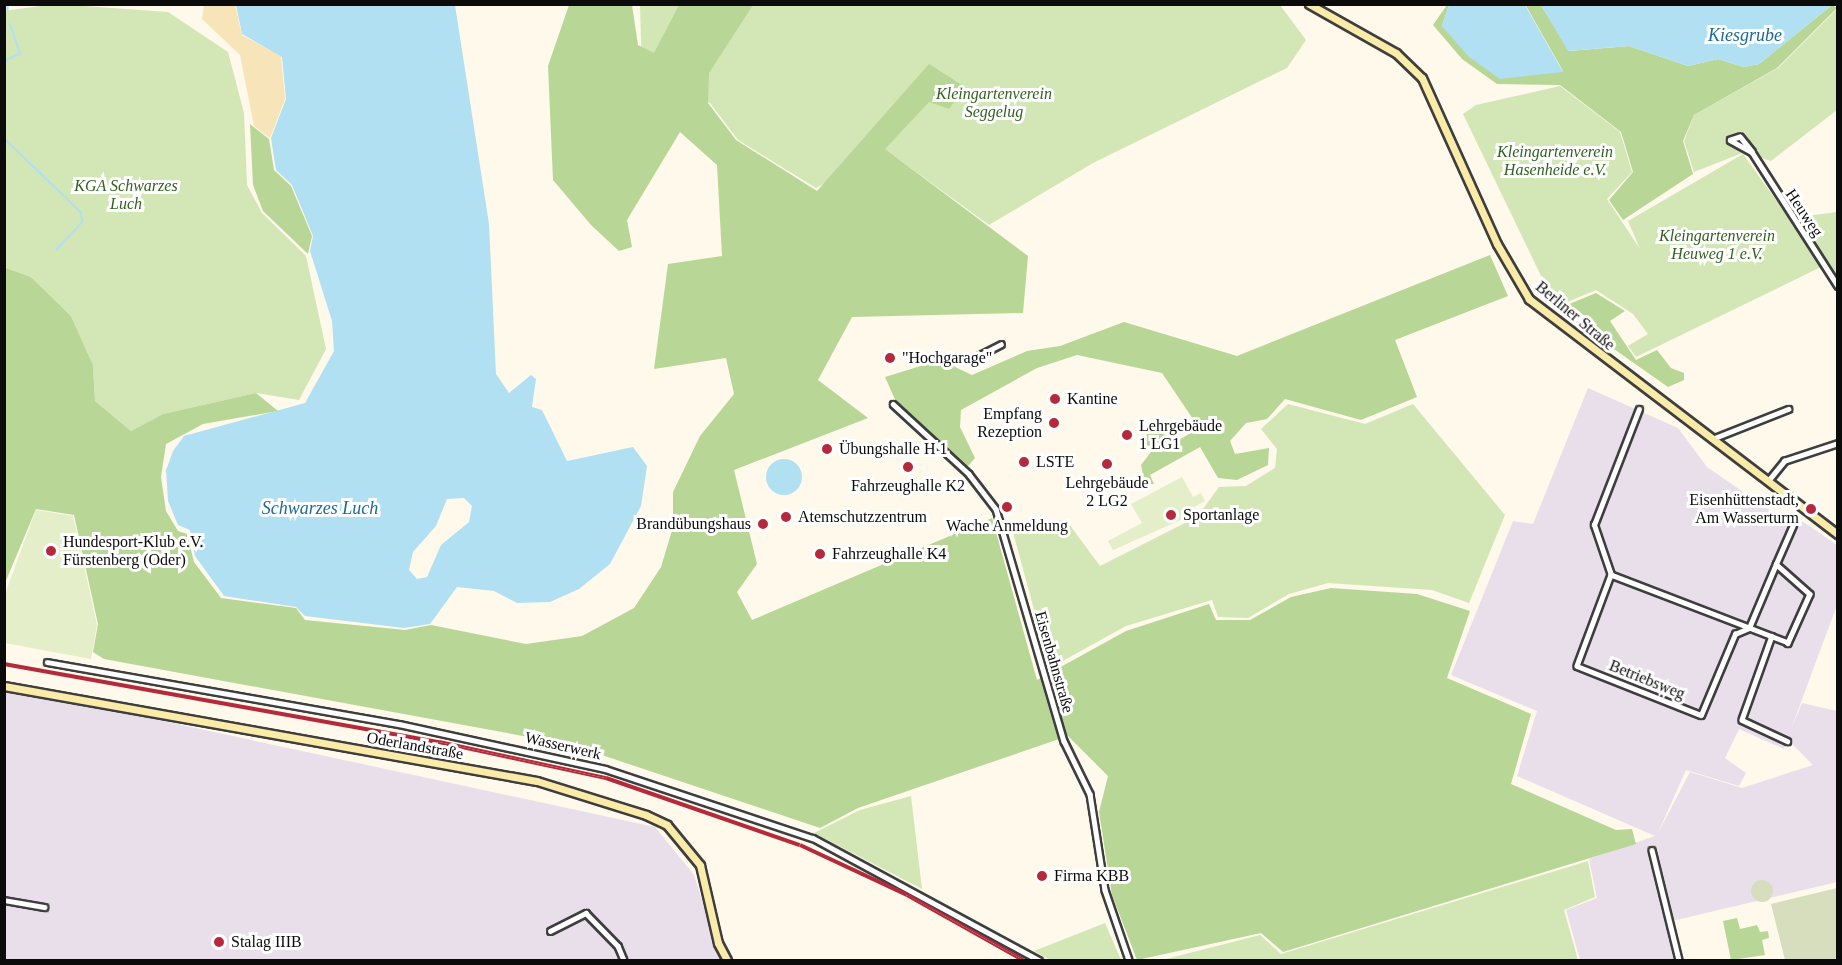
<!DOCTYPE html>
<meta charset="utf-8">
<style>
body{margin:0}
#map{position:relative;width:1842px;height:965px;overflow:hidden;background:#fef9ea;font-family:"Times New Roman",serif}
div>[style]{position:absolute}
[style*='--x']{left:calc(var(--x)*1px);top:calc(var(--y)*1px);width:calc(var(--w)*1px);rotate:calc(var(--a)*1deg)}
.industrial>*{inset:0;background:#e8dfea}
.green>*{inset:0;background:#d3e6b6}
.forest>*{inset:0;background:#b8d696}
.sand>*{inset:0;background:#f7e4b9}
.cemetery>*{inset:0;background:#d6debe}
.round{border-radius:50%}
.pitch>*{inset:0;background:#e4eec8}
.water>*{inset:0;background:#b1e0f3}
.stream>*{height:1.5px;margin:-0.75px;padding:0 0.75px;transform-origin:0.75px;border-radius:0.75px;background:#b1e0f3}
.roads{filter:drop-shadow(2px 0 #3e3e3e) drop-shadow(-2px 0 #3e3e3e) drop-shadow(0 2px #3e3e3e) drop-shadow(0 -2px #3e3e3e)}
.street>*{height:4.5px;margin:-2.25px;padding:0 2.25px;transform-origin:2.25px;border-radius:2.25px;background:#fff}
.secondary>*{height:7px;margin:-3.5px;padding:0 3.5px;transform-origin:3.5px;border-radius:3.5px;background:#fbeba8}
.rail>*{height:4px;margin-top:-2px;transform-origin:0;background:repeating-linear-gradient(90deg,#fff 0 4.5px,#b42a3c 0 9px);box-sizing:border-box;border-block:2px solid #b42a3c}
.dots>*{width:16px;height:16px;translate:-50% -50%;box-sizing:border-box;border:3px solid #fff;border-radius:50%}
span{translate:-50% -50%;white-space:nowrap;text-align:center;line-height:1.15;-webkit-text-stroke:6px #fff;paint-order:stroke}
.park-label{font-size:16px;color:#325f1f;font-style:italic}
.street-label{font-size:16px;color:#0b0b0b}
.poi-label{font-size:16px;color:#0b0b0b}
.left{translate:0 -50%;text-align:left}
.right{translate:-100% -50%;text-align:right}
.water-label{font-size:18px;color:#1b6a96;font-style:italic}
.frame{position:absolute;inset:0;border:6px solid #0b0b0b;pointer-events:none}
</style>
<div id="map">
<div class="industrial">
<div style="clip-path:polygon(evenodd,1588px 388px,1678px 428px,1707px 467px,1787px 522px,1798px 526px,1802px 521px,1837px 545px,1837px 605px,1791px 729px,1802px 703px,1837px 711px,1837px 882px,1668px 922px,1675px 960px,1580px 960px,1566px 910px,1597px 898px,1589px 859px,1655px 836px,1517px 776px,1537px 711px,1451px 675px,1513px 521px,1533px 524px,1588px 388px,1739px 729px,1784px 749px,1788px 740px,1813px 765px,1742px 788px,1690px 772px,1657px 835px,1686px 770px,1739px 786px,1746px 773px,1725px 758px,1739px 729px)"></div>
<div style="clip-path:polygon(5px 687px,655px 827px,694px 875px,721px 960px,5px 960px)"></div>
</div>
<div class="green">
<div style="clip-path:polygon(55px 4px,168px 12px,228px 52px,244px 113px,247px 185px,262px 213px,306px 256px,326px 349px,299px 400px,256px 393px,163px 414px,131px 431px,95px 401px,93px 365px,71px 316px,31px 277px,5px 267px,4px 11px)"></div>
<div style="clip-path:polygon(640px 5px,1280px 5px,1306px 40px,1287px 68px,1093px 163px,989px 225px,886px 150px,816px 188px,738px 140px,710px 103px,642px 76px)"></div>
<div style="clip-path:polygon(1837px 9px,1837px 110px,1771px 161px,1745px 152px,1694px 172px,1684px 141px,1694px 115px,1778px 68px)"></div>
<div style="clip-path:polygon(1560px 86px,1620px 132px,1632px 172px,1607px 199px,1640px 249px,1628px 221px,1743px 154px,1823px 266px,1636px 357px,1628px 346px,1648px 334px,1633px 314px,1596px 290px,1556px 307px,1463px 114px,1476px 105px)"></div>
<div style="clip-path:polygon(1837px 212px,1838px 212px,1837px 275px,1798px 217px)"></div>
<div style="clip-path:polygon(1288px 404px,1365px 424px,1413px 404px,1505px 515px,1469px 603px,1432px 590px,1328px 583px,1289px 594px,1248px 618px,1218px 617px,1212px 600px,1126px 626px,1050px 668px,1011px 525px,1066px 520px,1100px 566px,1197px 517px,1219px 487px,1246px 486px,1275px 468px,1277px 449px,1261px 429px)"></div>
<div style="clip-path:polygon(911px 796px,922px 889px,814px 833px,860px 810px)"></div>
<div style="clip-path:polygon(1588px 861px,1595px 897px,1564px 910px,1578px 960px,1162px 960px,1260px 935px,1281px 954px)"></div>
<div style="clip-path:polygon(1105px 923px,1121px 960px,1050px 960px,1034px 951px)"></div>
</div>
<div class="forest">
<div style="clip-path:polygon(1525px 4px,1541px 5px,1569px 51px,1629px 46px,1688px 66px,1718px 59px,1744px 67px,1759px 64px,1832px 5px,1837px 8px,1777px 68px,1694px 115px,1683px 141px,1693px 174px,1623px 220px,1609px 200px,1633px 172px,1621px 132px,1560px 85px,1497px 84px,1462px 59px,1433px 25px,1447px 5px,1449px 5px,1442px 26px,1563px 71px)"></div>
<div style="clip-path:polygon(569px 5px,632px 5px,638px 45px,654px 53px,679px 5px,753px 5px,709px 73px,708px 103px,736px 140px,817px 191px,929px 64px,965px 87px,949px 109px,929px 102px,885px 149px,1028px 256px,1023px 313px,852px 317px,818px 380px,868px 418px,734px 470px,757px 564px,737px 592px,752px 620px,992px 518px,1037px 680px,1126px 631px,1209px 604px,1216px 620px,1250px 620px,1291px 597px,1331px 588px,1417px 594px,1470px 611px,1447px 678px,1531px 714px,1511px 784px,1616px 830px,1632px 829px,1636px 844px,1283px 952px,1261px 933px,1137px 960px,1112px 895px,1099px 812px,1108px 776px,1068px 736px,858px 808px,820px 828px,572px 745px,104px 659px,93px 652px,98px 624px,74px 515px,36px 509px,5px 583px,4px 267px,31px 277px,71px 316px,93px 365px,95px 401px,131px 431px,163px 414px,256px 393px,278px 411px,203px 424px,166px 444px,161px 477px,166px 511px,178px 531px,187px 534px,194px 562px,221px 598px,296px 608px,305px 620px,405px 630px,431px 625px,526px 644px,582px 636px,634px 608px,661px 567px,673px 527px,673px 492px,700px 436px,734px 394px,726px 358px,654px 369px,668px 264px,722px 256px,717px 165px,680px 132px,627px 220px,632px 247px,619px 251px,591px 225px,553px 180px,548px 66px)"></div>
<div style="clip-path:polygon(250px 124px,269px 139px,274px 170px,291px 186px,312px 236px,308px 254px,263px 211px,253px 185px)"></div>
<div style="clip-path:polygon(1490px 255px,1508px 296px,1395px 340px,1417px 397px,1361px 420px,1285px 399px,1267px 419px,1246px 423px,1230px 441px,1235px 454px,1269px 448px,1268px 465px,1237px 480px,1218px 478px,1200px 447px,1150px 475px,1154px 484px,1145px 484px,1141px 465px,1151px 452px,1143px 440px,1148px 432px,1163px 433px,1174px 443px,1199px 428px,1162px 373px,1077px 355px,1037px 368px,961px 410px,960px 427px,975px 458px,968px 466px,897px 404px,885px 377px,940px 360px,972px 375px,1027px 351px,1060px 346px,1124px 322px,1237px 356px)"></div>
<div style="clip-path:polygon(1596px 293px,1625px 311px,1610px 321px,1636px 360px,1657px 350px,1671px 368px,1684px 373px,1684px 380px,1668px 387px,1557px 309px)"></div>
<div style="clip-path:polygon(1737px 918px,1740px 929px,1757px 925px,1760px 932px,1768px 931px,1769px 938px,1762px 940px,1765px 955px,1731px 960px,1723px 921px)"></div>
</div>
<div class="sand">
<div style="clip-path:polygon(204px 5px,235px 5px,242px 35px,281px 56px,285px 99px,270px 138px,254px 126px,240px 55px,202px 19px)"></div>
</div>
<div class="cemetery">
<div class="round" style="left:1751px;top:880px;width:22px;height:22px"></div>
<div style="clip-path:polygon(1837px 888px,1837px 960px,1785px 960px,1771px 904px)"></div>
</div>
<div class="pitch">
<div style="clip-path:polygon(1182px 477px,1193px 497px,1201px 493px,1205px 501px,1183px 513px,1185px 518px,1113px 550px,1108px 541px,1142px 523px,1131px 504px)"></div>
<div style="clip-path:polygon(36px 510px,73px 516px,97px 625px,91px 659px,5px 643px,5px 594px)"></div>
</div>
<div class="water">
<div style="clip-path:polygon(evenodd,236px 5px,455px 5px,489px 224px,496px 374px,509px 393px,531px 375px,536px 379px,532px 407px,542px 410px,567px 461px,633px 447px,647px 466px,641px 506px,610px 564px,579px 589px,550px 602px,517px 603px,494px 591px,457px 587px,430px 624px,404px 628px,305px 616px,296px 607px,224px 596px,195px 556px,190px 530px,178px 525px,168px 501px,166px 470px,173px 451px,184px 436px,305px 403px,334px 351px,332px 321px,310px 251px,313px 236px,292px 185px,276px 170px,271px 138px,286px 99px,282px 57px,242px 34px,236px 5px,464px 498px,472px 506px,469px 522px,441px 545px,427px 577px,417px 579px,409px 570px,413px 552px,436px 526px,447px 499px,464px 498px)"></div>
<div style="clip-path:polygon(1449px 5px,1525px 5px,1563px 72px,1500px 79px,1469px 57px,1442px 26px)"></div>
<div style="clip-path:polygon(1541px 5px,1832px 5px,1759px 64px,1744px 67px,1718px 59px,1688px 66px,1629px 46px,1568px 51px)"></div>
<div class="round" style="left:766px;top:459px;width:36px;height:36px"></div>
</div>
<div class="stream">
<div style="--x:8;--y:4;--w:6;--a:90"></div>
<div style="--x:4;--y:61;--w:17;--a:-24"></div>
<div style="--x:20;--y:54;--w:31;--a:-109"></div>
<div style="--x:4;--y:138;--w:107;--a:43.9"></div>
<div style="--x:81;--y:212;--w:10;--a:79"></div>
<div style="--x:83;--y:222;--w:38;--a:133"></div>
</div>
<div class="roads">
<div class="street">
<div style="--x:1752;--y:152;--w:19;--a:-129"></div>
<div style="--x:1740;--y:137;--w:10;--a:163"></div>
<div style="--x:1730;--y:140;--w:25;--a:29"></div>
<div style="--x:1752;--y:152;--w:159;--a:57.3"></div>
<div style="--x:974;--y:358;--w:30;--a:-27"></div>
<div style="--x:893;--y:404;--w:103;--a:42.6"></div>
<div style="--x:969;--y:474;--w:44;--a:52.4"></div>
<div style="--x:996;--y:509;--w:242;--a:73.7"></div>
<div style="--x:1064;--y:741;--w:59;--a:63.9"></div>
<div style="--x:1090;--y:794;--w:97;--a:81.1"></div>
<div style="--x:1105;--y:890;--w:74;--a:71.1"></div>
<div style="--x:1712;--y:439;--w:82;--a:-21.5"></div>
<div style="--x:1768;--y:481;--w:26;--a:-51"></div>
<div style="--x:1784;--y:461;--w:57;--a:-18.4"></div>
<div style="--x:1776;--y:564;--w:45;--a:41.4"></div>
<div style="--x:1810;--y:594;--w:54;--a:114.2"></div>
<div style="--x:1788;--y:643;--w:42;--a:-159"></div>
<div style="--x:1749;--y:628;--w:148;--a:-159"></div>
<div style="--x:1611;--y:575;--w:97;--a:110.5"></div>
<div style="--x:1577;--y:666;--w:133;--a:21.6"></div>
<div style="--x:1701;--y:715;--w:88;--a:-67.2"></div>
<div style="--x:1735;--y:634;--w:15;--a:-23"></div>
<div style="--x:1749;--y:628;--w:69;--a:-67.1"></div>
<div style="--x:1776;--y:564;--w:43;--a:-66.4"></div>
<div style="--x:1611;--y:575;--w:53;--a:-108.8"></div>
<div style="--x:1594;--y:525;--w:124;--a:-68.8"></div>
<div style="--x:1772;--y:636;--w:89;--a:109.7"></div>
<div style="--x:1742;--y:720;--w:50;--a:25"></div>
<div style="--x:47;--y:662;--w:357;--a:10"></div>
<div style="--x:399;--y:724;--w:211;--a:12.3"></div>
<div style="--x:605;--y:769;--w:219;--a:18.4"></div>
<div style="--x:813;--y:838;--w:257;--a:28.4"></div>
<div style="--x:1652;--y:850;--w:113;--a:76.2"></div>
<div style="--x:4;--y:900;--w:41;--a:9.9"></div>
<div style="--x:550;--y:931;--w:40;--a:-26.6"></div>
<div style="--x:586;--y:913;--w:46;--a:45.9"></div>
<div style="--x:618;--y:946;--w:15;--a:67"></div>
</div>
<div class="secondary">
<div style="--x:1309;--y:4;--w:100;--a:29.4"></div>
<div style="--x:1396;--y:53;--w:36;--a:44"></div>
<div style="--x:1422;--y:78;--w:182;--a:65.7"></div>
<div style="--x:1497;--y:244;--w:64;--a:59.8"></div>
<div style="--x:1529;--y:299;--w:388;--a:37.3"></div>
<div style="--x:4;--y:686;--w:541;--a:10.11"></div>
<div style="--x:537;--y:781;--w:114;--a:17.3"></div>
<div style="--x:646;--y:815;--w:23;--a:25"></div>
<div style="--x:667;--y:825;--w:52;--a:50.5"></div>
<div style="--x:700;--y:865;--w:80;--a:77"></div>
<div style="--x:718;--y:943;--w:19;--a:62"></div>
</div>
</div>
<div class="rail">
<div style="--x:4;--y:664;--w:442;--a:10.2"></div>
<div style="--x:439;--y:742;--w:171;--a:12.2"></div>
<div style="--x:606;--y:778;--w:205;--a:19.1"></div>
<div style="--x:800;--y:845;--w:118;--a:25"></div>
<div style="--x:907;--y:895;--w:133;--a:29.3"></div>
</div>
<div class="dots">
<div style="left:890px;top:358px;background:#b42a3c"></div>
<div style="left:1055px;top:399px;background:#b42a3c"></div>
<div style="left:1054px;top:423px;background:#b42a3c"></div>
<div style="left:1127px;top:435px;background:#b42a3c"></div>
<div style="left:827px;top:449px;background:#b42a3c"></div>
<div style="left:1024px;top:462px;background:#b42a3c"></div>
<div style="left:1107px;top:464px;background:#b42a3c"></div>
<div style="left:908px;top:467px;background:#b42a3c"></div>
<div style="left:1007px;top:507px;background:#b42a3c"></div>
<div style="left:1811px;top:509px;background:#b42a3c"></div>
<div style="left:1171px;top:515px;background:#b42a3c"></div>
<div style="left:786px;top:517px;background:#b42a3c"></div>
<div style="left:763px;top:524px;background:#b42a3c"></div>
<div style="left:51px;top:551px;background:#b42a3c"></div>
<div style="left:820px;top:554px;background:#b42a3c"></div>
<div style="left:1042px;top:876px;background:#b42a3c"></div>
<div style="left:219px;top:942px;background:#b42a3c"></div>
</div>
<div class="park-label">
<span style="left:994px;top:103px">Kleingartenverein<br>Seggelug</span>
<span style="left:1555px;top:161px">Kleingartenverein<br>Hasenheide e.V.</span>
<span style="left:126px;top:195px">KGA Schwarzes<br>Luch</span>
<span style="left:1717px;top:245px">Kleingartenverein<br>Heuweg 1 e.V.</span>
</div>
<div class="street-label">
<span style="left:1804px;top:213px;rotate:56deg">Heuweg</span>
<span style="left:1575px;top:316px;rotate:40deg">Berliner Straße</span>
<span style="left:1054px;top:662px;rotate:74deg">Eisenbahnstraße</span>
<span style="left:1647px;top:680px;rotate:22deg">Betriebsweg</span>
<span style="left:415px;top:746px;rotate:10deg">Oderlandstraße</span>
<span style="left:563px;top:746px;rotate:13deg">Wasserwerk</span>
</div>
<div class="poi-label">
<span class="left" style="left:902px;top:358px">"Hochgarage"</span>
<span class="left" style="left:1067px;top:399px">Kantine</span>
<span class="right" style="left:1042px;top:423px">Empfang<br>Rezeption</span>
<span class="left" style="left:1139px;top:435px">Lehrgebäude<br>1 LG1</span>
<span class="left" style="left:839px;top:449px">Übungshalle H 1</span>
<span class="left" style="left:1036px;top:462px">LSTE</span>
<span style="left:1107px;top:492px">Lehrgebäude<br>2 LG2</span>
<span style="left:908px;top:486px">Fahrzeughalle K2</span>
<span class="right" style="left:1799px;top:509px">Eisenhüttenstadt,<br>Am Wasserturm</span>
<span class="left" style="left:1183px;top:515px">Sportanlage</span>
<span class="left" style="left:798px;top:517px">Atemschutzzentrum</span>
<span class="right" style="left:751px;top:524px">Brandübungshaus</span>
<span style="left:1007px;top:526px">Wache Anmeldung</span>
<span class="left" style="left:63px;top:551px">Hundesport-Klub e.V.<br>Fürstenberg (Oder)</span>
<span class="left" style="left:832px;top:554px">Fahrzeughalle K4</span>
<span class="left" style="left:1054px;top:876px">Firma KBB</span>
<span class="left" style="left:231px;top:942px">Stalag IIIB</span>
</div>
<div class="water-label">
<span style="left:1745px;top:35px">Kiesgrube</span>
<span style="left:320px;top:508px">Schwarzes Luch</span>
</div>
<div class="frame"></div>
</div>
